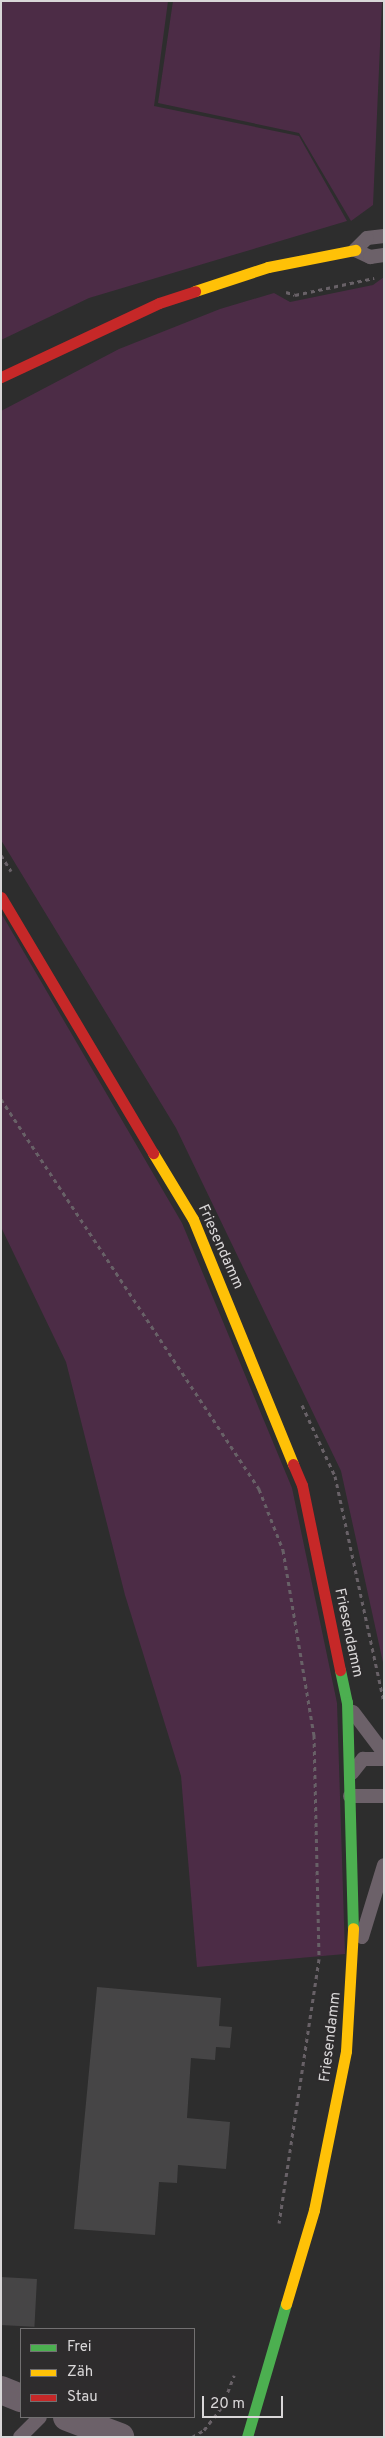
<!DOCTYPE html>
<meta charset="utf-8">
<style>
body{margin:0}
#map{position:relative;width:385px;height:2438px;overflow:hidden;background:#2d2d2d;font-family:Overpass,sans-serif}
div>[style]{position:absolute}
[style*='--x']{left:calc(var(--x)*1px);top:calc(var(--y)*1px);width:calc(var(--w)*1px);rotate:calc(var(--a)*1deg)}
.green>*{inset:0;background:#4c2c46}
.building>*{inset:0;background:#464546;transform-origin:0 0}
.path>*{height:3px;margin-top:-1.5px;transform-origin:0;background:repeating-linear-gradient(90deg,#686167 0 4px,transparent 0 8px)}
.lane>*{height:14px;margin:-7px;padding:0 7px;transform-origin:7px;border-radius:7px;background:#6c6169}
.street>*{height:28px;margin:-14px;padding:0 14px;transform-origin:14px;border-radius:14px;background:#6c6169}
.fast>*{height:11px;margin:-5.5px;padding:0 5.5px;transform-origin:5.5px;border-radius:5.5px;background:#4caf50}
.slow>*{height:11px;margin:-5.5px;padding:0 5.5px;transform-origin:5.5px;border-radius:5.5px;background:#ffc107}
.jam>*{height:11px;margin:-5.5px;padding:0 5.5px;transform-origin:5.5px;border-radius:5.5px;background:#c62828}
span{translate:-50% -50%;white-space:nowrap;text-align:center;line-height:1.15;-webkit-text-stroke:4px #2e2c2d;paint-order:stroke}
.street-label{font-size:15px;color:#d9d7d8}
.frame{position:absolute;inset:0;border:2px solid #d9d7d8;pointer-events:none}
.legend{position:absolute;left:20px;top:2328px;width:175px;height:90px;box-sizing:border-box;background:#2e2c2d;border:1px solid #727071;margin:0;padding:6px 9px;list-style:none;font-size:15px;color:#d9d7d8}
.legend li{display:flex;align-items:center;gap:10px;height:25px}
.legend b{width:25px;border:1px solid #727071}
.scale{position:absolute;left:202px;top:2396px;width:81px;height:22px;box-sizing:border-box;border:2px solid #d9d7d8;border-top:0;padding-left:6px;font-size:15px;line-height:18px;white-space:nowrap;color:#d9d7d8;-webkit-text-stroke:4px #2e2c2d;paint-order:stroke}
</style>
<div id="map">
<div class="green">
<div style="clip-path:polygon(1px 1px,168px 1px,154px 106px,299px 136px,347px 221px,89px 298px,1px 340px)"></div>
<div style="clip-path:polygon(173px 1px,382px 1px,373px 205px,351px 221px,299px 133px,158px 103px)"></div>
<div style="clip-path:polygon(384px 277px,384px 1667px,341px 1471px,176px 1128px,1px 840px,1px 411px,119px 349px,220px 309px,274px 293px,290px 302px,373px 285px)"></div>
<div style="clip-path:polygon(1px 913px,182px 1223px,292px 1488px,337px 1703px,345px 1954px,197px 1967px,181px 1776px,125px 1595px,66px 1362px,1px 1227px)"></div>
</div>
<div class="building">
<div style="clip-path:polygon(97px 1987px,221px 1998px,219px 2026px,232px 2027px,230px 2048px,216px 2047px,215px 2060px,191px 2058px,187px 2118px,230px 2122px,226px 2169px,178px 2165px,177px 2183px,159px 2182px,155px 2235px,74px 2229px)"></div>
<div style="left:1px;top:2277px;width:36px;height:48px;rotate:3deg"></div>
</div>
<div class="path">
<div style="--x:286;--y:292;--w:9;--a:18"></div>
<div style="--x:295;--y:295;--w:81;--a:-12.1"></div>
<div style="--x:1;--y:855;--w:19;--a:58"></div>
<div style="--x:1;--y:1099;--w:468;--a:56.5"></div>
<div style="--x:259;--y:1489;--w:66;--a:68.5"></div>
<div style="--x:283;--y:1550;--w:188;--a:80.5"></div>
<div style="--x:314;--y:1735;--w:224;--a:88.7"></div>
<div style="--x:319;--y:1959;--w:267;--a:98.6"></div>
<div style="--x:302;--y:1405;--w:78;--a:65.1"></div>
<div style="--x:335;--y:1476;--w:231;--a:77.8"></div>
<div style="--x:192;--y:2437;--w:14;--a:-30"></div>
<div style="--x:204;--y:2430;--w:29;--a:-52"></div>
<div style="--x:222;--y:2407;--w:34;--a:-69"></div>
</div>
<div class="lane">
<div style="--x:384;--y:236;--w:17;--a:173"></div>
<div style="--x:367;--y:238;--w:17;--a:135"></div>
<div style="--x:355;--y:250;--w:17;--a:25"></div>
<div style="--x:370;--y:257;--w:14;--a:-8"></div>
<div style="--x:353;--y:1712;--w:51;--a:52.9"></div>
<div style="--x:352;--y:1773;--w:18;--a:-52"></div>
<div style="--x:363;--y:1759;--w:21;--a:0"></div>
<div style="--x:350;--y:1796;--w:34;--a:0"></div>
<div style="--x:362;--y:1937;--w:75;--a:-73"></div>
<div style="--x:20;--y:2437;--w:28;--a:-45"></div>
</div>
<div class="street">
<div style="--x:1;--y:2390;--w:22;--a:22"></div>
<div style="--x:67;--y:2417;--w:57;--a:20.7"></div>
</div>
<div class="fast">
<div style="--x:340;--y:1670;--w:33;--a:78"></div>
<div style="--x:347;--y:1702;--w:226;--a:88.5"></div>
<div style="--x:247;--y:2437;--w:139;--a:-73.7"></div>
</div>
<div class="slow">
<div style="--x:195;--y:291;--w:77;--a:-18.2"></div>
<div style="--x:268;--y:267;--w:89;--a:-11.1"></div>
<div style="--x:153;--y:1153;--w:77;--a:58.8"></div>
<div style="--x:193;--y:1219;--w:265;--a:67.8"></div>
<div style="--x:286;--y:2304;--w:98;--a:-73.4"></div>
<div style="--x:314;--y:2210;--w:162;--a:-78.6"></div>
<div style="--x:346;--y:2051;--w:123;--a:-86.7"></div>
</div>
<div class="jam">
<div style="--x:1;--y:377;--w:174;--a:-25.1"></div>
<div style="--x:159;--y:303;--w:38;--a:-18"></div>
<div style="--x:1;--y:897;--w:298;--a:59.3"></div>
<div style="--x:293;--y:1464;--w:23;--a:67"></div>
<div style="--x:302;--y:1485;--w:189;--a:78.4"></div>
</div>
<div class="street-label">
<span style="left:220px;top:1247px;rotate:66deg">Friesendamm</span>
<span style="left:348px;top:1633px;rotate:78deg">Friesendamm</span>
<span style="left:331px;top:2037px;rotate:-83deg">Friesendamm</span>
</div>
<div class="frame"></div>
<ul class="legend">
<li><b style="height:6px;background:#4caf50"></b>Frei</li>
<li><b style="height:6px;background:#ffc107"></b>Zäh</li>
<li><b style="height:6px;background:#c62828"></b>Stau</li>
</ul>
<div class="scale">20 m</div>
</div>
